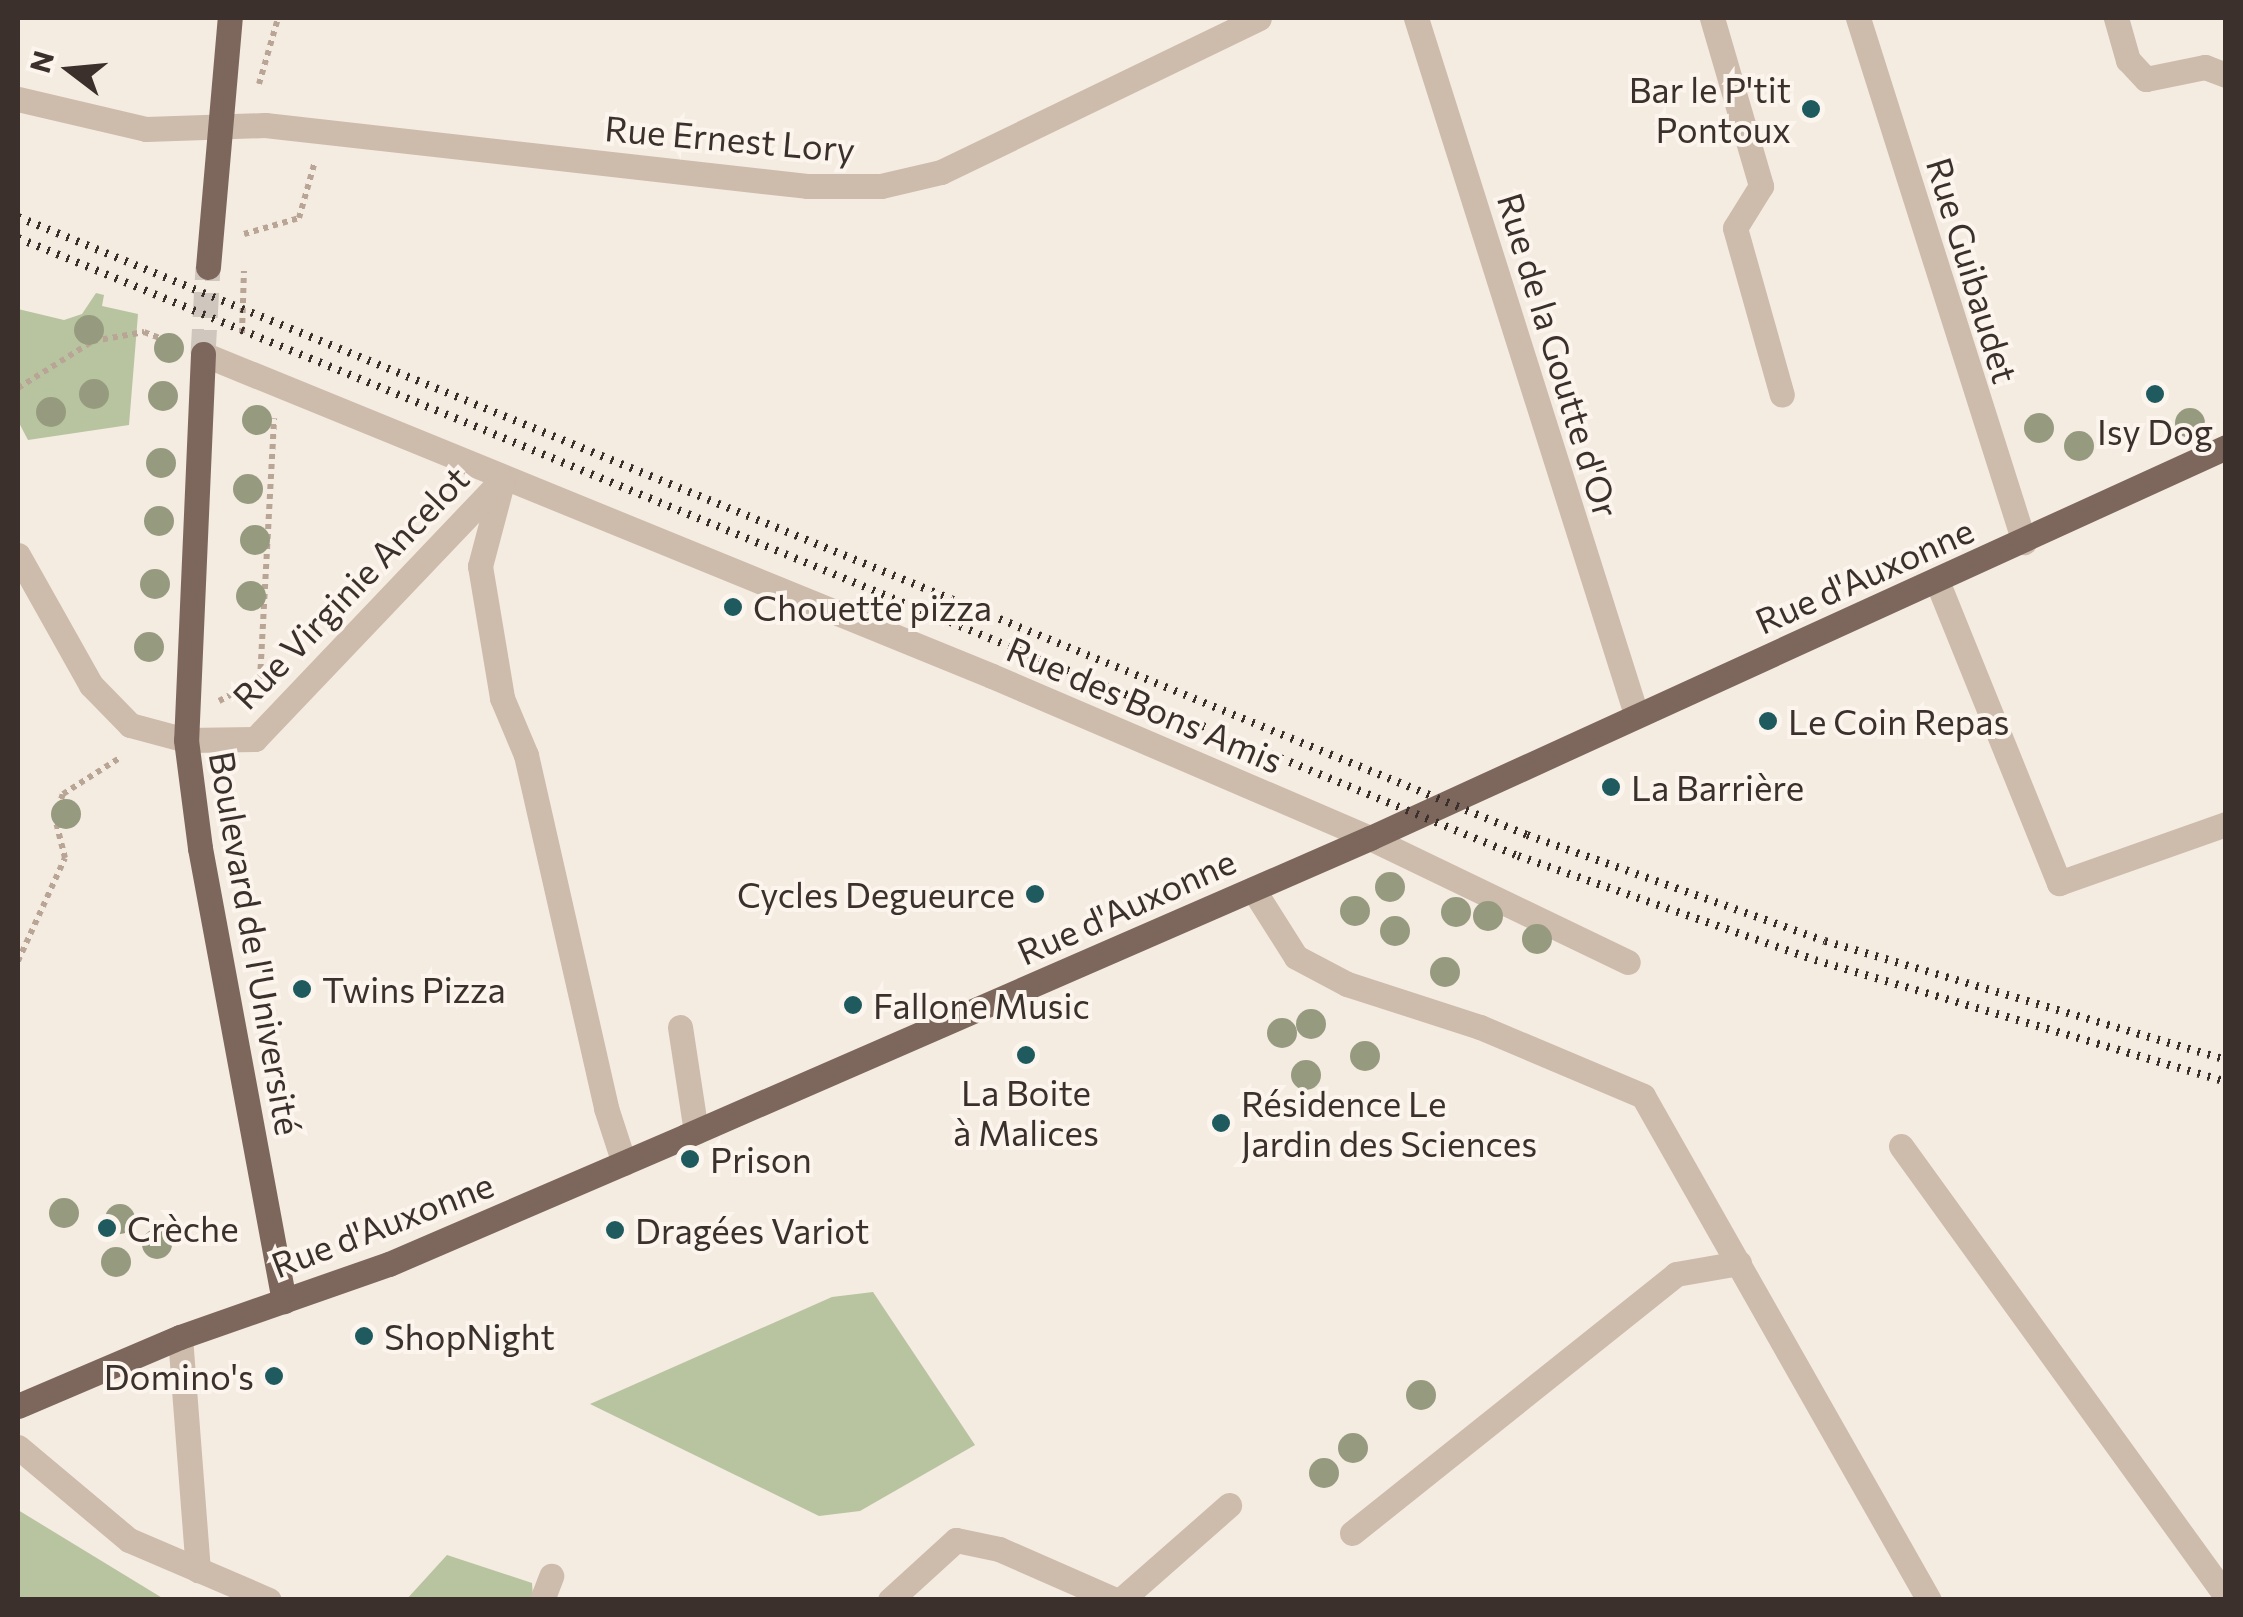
<!DOCTYPE html>
<meta charset="utf-8">
<style>
body{margin:0}
#map{position:relative;width:2243px;height:1617px;overflow:hidden;background:#f4ebe1;font-family:Commissioner,sans-serif}
div>[style]{position:absolute}
[style*='--x']{left:calc(var(--x)*1px);top:calc(var(--y)*1px);width:calc(var(--w)*1px);rotate:calc(var(--a)*1deg)}
.green>*{inset:0;background:#b8c4a0}
.major-tunnel>*{height:25px;margin-top:-12.5px;transform-origin:0;background:repeating-linear-gradient(90deg,#cfc6bd 0 25px,transparent 0 37px)}
.path>*{height:6px;margin-top:-3px;transform-origin:0;background:repeating-linear-gradient(90deg,#b9a596 0 5px,transparent 0 10px)}
.minor>*{height:25px;margin:-12.5px;padding:0 12.5px;transform-origin:12.5px;border-radius:12.5px;background:#cdbbac}
.major>*{height:25px;margin:-12.5px;padding:0 12.5px;transform-origin:12.5px;border-radius:12.5px;background:#7d675c}
.rail>*{height:8px;margin-top:-4px;transform-origin:0;background:repeating-linear-gradient(90deg,#3b302b 0 2.5px,transparent 0 10.5px)}
.trees>*{width:30px;height:30px;margin:-15px;border-radius:50%;background:#969b7f}
.dots>*{width:28px;height:28px;translate:-50% -50%;box-sizing:border-box;border:5px solid #fbf5ee;border-radius:50%}
span{translate:-50% -50%;white-space:nowrap;text-align:center;line-height:1.15;-webkit-text-stroke:8px #fbf5ee;paint-order:stroke}
.poi-label{font-size:35px;color:#3b302b}
.right{translate:-100% -50%;text-align:right}
.left{translate:0 -50%;text-align:left}
.street-label{font-size:35px;color:#3b302b}
.frame{position:absolute;inset:0;border:20px solid #3b302b;pointer-events:none}
.north{position:absolute;left:20px;top:20px;width:100px;height:100px;-webkit-text-stroke:8px #fbf5ee;paint-order:stroke;rotate:286deg;font-size:28px;font-weight:700;line-height:40px;text-align:center;color:#3b302b}
.north::after{content:'';display:block;margin:auto;width:35px;height:45px;background:#3b302b;clip-path:polygon(50% 0,100% 100%,50% 72%,0 100%)}
</style>
<div id="map">
<div class="green">
<div style="clip-path:polygon(96px 293px,104px 295px,102px 306px,138px 314px,129px 425px,28px 440px,18px 421px,18px 309px,64px 320px,82px 314px)"></div>
<div style="clip-path:polygon(873px 1292px,975px 1445px,860px 1511px,819px 1516px,590px 1404px,832px 1297px)"></div>
<div style="clip-path:polygon(18px 1510px,164px 1599px,18px 1599px)"></div>
<div style="clip-path:polygon(447px 1555px,532px 1583px,533px 1597px,406px 1600px)"></div>
</div>
<div class="major-tunnel">
<div style="--x:203;--y:354;--w:87;--a:-86.7"></div>
</div>
<div class="path">
<div style="--x:259;--y:84;--w:69;--a:-73.9"></div>
<div style="--x:244;--y:234;--w:57;--a:-16.2"></div>
<div style="--x:299;--y:218;--w:59;--a:-74.3"></div>
<div style="--x:242;--y:333;--w:62;--a:-88.2"></div>
<div style="--x:18;--y:388;--w:89;--a:-32.1"></div>
<div style="--x:93;--y:341;--w:52;--a:-10"></div>
<div style="--x:144;--y:332;--w:31;--a:21"></div>
<div style="--x:219;--y:701;--w:47;--a:-28.2"></div>
<div style="--x:260;--y:679;--w:261;--a:-86.9"></div>
<div style="--x:18;--y:961;--w:113;--a:-65.5"></div>
<div style="--x:65;--y:858;--w:41;--a:-104"></div>
<div style="--x:55;--y:818;--w:25;--a:-72"></div>
<div style="--x:63;--y:794;--w:69;--a:-32.5"></div>
</div>
<div class="minor">
<div style="--x:1416;--y:18;--w:730;--a:72.46"></div>
<div style="--x:1712;--y:18;--w:175;--a:73.7"></div>
<div style="--x:1761;--y:186;--w:49;--a:121.8"></div>
<div style="--x:1735;--y:228;--w:173;--a:74.3"></div>
<div style="--x:1858;--y:18;--w:550;--a:72.42"></div>
<div style="--x:2116;--y:18;--w:44;--a:74.1"></div>
<div style="--x:2128;--y:60;--w:26;--a:47"></div>
<div style="--x:2146;--y:79;--w:60;--a:-11.5"></div>
<div style="--x:2205;--y:67;--w:22;--a:21"></div>
<div style="--x:18;--y:99;--w:131;--a:13.2"></div>
<div style="--x:146;--y:129;--w:119;--a:-1.9"></div>
<div style="--x:265;--y:125;--w:545;--a:6.42"></div>
<div style="--x:807;--y:186;--w:74;--a:0"></div>
<div style="--x:881;--y:186;--w:62;--a:-13.1"></div>
<div style="--x:941;--y:172;--w:353;--a:-25.8"></div>
<div style="--x:203;--y:354;--w:852;--a:22.2"></div>
<div style="--x:992;--y:676;--w:411;--a:23.2"></div>
<div style="--x:1370;--y:838;--w:286;--a:25.7"></div>
<div style="--x:503;--y:479;--w:90;--a:104.8"></div>
<div style="--x:480;--y:566;--w:134;--a:80.5"></div>
<div style="--x:502;--y:698;--w:62;--a:67.2"></div>
<div style="--x:526;--y:755;--w:362;--a:77.2"></div>
<div style="--x:606;--y:1108;--w:58;--a:71.9"></div>
<div style="--x:18;--y:555;--w:149;--a:60.7"></div>
<div style="--x:91;--y:685;--w:56;--a:45.7"></div>
<div style="--x:130;--y:725;--w:58;--a:15"></div>
<div style="--x:186;--y:740;--w:69;--a:-0.8"></div>
<div style="--x:255;--y:739;--w:358;--a:-46.4"></div>
<div style="--x:1937;--y:581;--w:326;--a:68"></div>
<div style="--x:2059;--y:883;--w:177;--a:-19.5"></div>
<div style="--x:1253;--y:889;--w:80;--a:57.7"></div>
<div style="--x:1296;--y:957;--w:58;--a:27.9"></div>
<div style="--x:1347;--y:984;--w:140;--a:17.9"></div>
<div style="--x:1480;--y:1027;--w:177;--a:22.9"></div>
<div style="--x:1643;--y:1096;--w:579;--a:60.43"></div>
<div style="--x:680;--y:1027;--w:106;--a:81.3"></div>
<div style="--x:1901;--y:1146;--w:555;--a:54.16"></div>
<div style="--x:180;--y:1337;--w:234;--a:85.6"></div>
<div style="--x:18;--y:1447;--w:145;--a:40"></div>
<div style="--x:129;--y:1540;--w:152;--a:23.2"></div>
<div style="--x:1352;--y:1533;--w:415;--a:-38.6"></div>
<div style="--x:1676;--y:1274;--w:64;--a:-9.9"></div>
<div style="--x:542;--y:1600;--w:26;--a:-69"></div>
<div style="--x:890;--y:1600;--w:89;--a:-42.3"></div>
<div style="--x:956;--y:1540;--w:44;--a:11.8"></div>
<div style="--x:999;--y:1549;--w:127;--a:23.7"></div>
<div style="--x:1121;--y:1600;--w:144;--a:-41.3"></div>
</div>
<div class="major">
<div style="--x:208;--y:267;--w:250;--a:-85"></div>
<div style="--x:203;--y:354;--w:386;--a:92.5"></div>
<div style="--x:186;--y:740;--w:109;--a:82.6"></div>
<div style="--x:200;--y:848;--w:461;--a:79.5"></div>
<div style="--x:18;--y:1406;--w:176;--a:-23.1"></div>
<div style="--x:180;--y:1337;--w:221;--a:-19.3"></div>
<div style="--x:389;--y:1264;--w:323;--a:-23.3"></div>
<div style="--x:686;--y:1136;--w:746;--a:-23.54"></div>
<div style="--x:1370;--y:838;--w:941;--a:-24.55"></div>
</div>
<div class="rail">
<div style="--x:18;--y:217;--w:1631;--a:22.27"></div>
<div style="--x:1527;--y:835;--w:316;--a:19.6"></div>
<div style="--x:1825;--y:941;--w:418;--a:16.5"></div>
<div style="--x:18;--y:238;--w:1622;--a:22.39"></div>
<div style="--x:1518;--y:856;--w:315;--a:19.3"></div>
<div style="--x:1815;--y:960;--w:429;--a:16.5"></div>
</div>
<div class="trees">
<div style="left:89px;top:330px"></div>
<div style="left:169px;top:348px"></div>
<div style="left:94px;top:394px"></div>
<div style="left:163px;top:396px"></div>
<div style="left:51px;top:412px"></div>
<div style="left:257px;top:420px"></div>
<div style="left:2190px;top:423px"></div>
<div style="left:2039px;top:428px"></div>
<div style="left:2079px;top:446px"></div>
<div style="left:161px;top:463px"></div>
<div style="left:248px;top:489px"></div>
<div style="left:159px;top:521px"></div>
<div style="left:255px;top:540px"></div>
<div style="left:155px;top:584px"></div>
<div style="left:251px;top:596px"></div>
<div style="left:149px;top:647px"></div>
<div style="left:66px;top:814px"></div>
<div style="left:1390px;top:887px"></div>
<div style="left:1355px;top:911px"></div>
<div style="left:1456px;top:912px"></div>
<div style="left:1488px;top:916px"></div>
<div style="left:1395px;top:931px"></div>
<div style="left:1537px;top:939px"></div>
<div style="left:1445px;top:972px"></div>
<div style="left:1311px;top:1024px"></div>
<div style="left:1282px;top:1033px"></div>
<div style="left:1365px;top:1056px"></div>
<div style="left:1306px;top:1075px"></div>
<div style="left:64px;top:1213px"></div>
<div style="left:120px;top:1219px"></div>
<div style="left:157px;top:1244px"></div>
<div style="left:116px;top:1262px"></div>
<div style="left:1421px;top:1395px"></div>
<div style="left:1353px;top:1448px"></div>
<div style="left:1324px;top:1473px"></div>
</div>
<div class="dots">
<div style="left:1811px;top:109px;background:#1f5a5e"></div>
<div style="left:2155px;top:394px;background:#1f5a5e"></div>
<div style="left:733px;top:607px;background:#1f5a5e"></div>
<div style="left:1768px;top:721px;background:#1f5a5e"></div>
<div style="left:1611px;top:787px;background:#1f5a5e"></div>
<div style="left:1035px;top:894px;background:#1f5a5e"></div>
<div style="left:302px;top:989px;background:#1f5a5e"></div>
<div style="left:853px;top:1005px;background:#1f5a5e"></div>
<div style="left:1026px;top:1055px;background:#1f5a5e"></div>
<div style="left:1221px;top:1123px;background:#1f5a5e"></div>
<div style="left:690px;top:1159px;background:#1f5a5e"></div>
<div style="left:107px;top:1228px;background:#1f5a5e"></div>
<div style="left:615px;top:1230px;background:#1f5a5e"></div>
<div style="left:364px;top:1336px;background:#1f5a5e"></div>
<div style="left:274px;top:1376px;background:#1f5a5e"></div>
</div>
<div class="poi-label">
<span class="right" style="left:1791px;top:109px">Bar le P'tit<br>Pontoux</span>
<span style="left:2155px;top:431px">Isy Dog</span>
<span class="left" style="left:753px;top:607px">Chouette pizza</span>
<span class="left" style="left:1788px;top:721px">Le Coin Repas</span>
<span class="left" style="left:1631px;top:787px">La Barrière</span>
<span class="right" style="left:1015px;top:894px">Cycles Degueurce</span>
<span class="left" style="left:322px;top:989px">Twins Pizza</span>
<span class="left" style="left:873px;top:1005px">Fallone Music</span>
<span style="left:1026px;top:1112px">La Boite<br>à Malices</span>
<span class="left" style="left:1241px;top:1123px">Résidence Le<br>Jardin des Sciences</span>
<span class="left" style="left:710px;top:1159px">Prison</span>
<span class="left" style="left:127px;top:1228px">Crèche</span>
<span class="left" style="left:635px;top:1230px">Dragées Variot</span>
<span class="left" style="left:384px;top:1336px">ShopNight</span>
<span class="right" style="left:254px;top:1376px">Domino's</span>
</div>
<div class="street-label">
<span style="left:730px;top:138px;rotate:5deg">Rue Ernest Lory</span>
<span style="left:1973px;top:270px;rotate:73deg">Rue Guibaudet</span>
<span style="left:1559px;top:355px;rotate:73deg">Rue de la Goutte d'Or</span>
<span style="left:1864px;top:575px;rotate:-24deg">Rue d'Auxonne</span>
<span style="left:350px;top:587px;rotate:-46deg">Rue Virginie Ancelot</span>
<span style="left:1145px;top:704px;rotate:23deg">Rue des Bons Amis</span>
<span style="left:1126px;top:906px;rotate:-24deg">Rue d'Auxonne</span>
<span style="left:256px;top:943px;rotate:80deg">Boulevard de l'Université</span>
<span style="left:382px;top:1224px;rotate:-21deg">Rue d'Auxonne</span>
</div>
<div class="frame"></div>
<div class="north">N</div>
</div>
